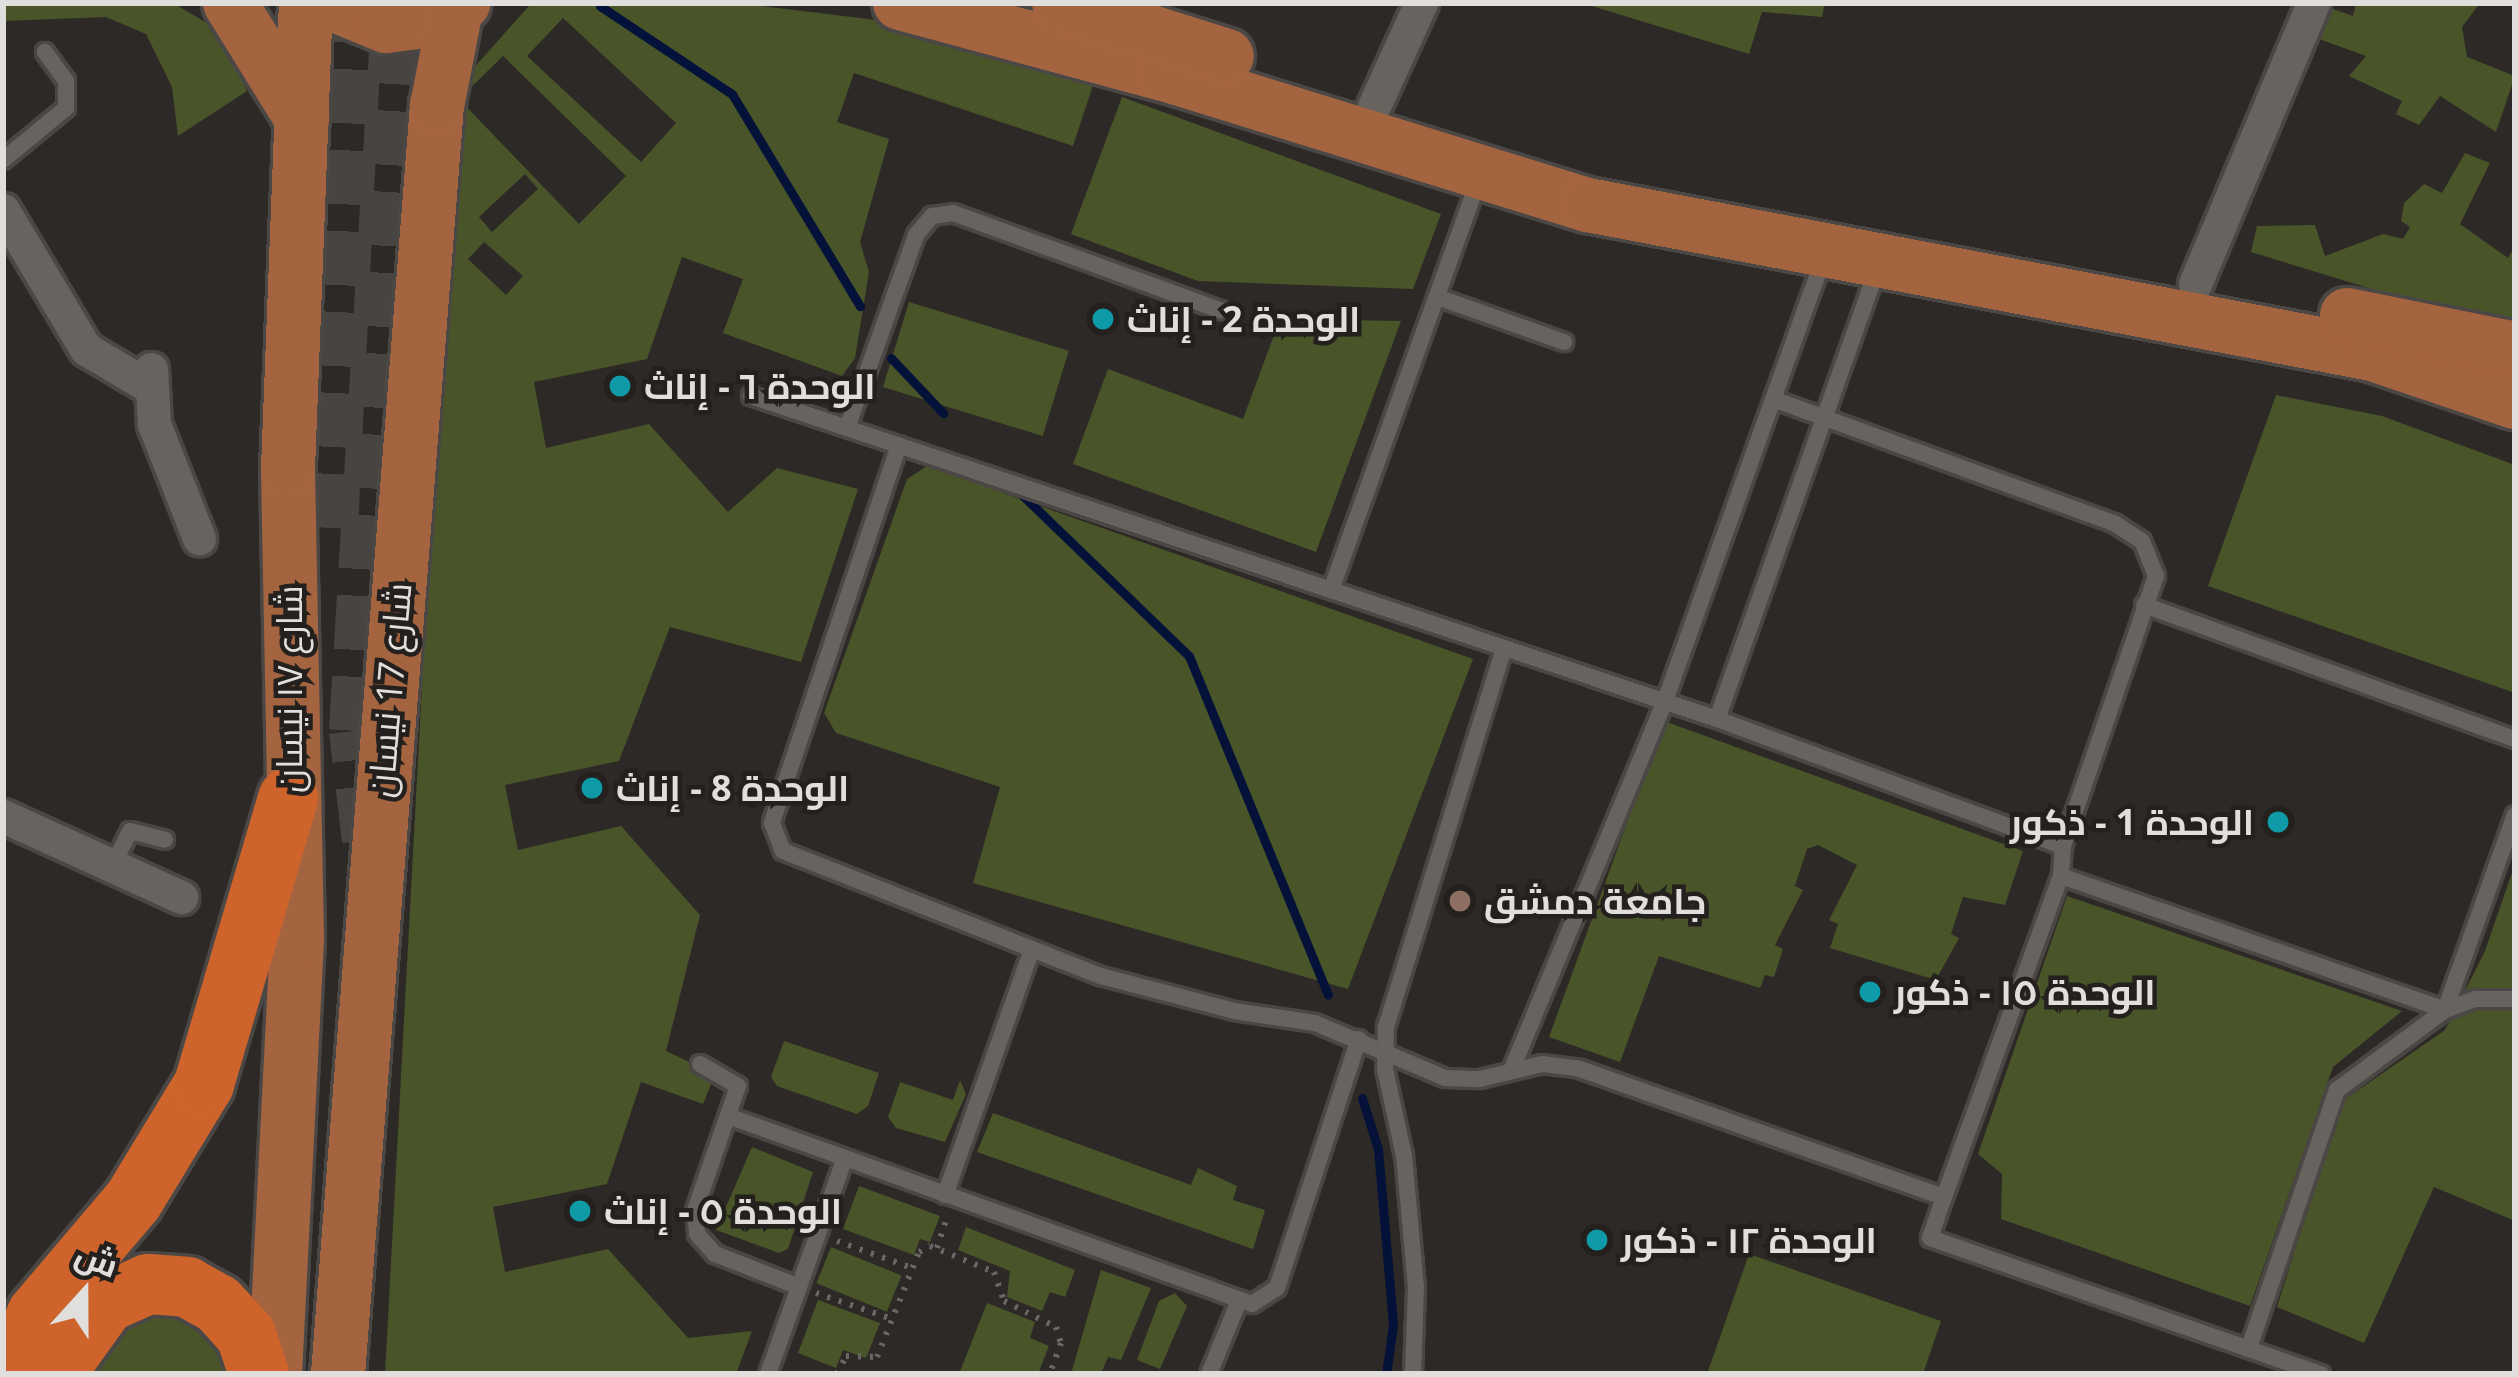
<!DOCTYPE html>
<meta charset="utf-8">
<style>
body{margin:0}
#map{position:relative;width:2518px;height:1377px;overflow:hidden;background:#2d2926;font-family:"Open Sans",Cairo,sans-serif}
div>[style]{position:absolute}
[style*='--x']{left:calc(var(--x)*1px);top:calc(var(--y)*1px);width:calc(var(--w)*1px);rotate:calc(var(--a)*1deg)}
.green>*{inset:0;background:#495429;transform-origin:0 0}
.stream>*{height:9px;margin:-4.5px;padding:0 4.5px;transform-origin:4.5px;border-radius:4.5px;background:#04123a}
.primary-tunnel>*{height:54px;margin-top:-27px;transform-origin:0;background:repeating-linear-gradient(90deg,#484441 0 54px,transparent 0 81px)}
.path>*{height:6px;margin-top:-3px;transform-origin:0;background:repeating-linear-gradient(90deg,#696663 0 3px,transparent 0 12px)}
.roads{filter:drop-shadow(3px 0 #4a4745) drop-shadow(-3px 0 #4a4745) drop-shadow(0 3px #4a4745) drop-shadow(0 -3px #4a4745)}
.lane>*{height:16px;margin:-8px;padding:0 8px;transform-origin:8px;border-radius:8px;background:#67635f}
.street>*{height:33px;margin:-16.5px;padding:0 16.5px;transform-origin:16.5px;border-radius:16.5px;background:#67635f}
.primary>*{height:54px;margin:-27px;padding:0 27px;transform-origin:27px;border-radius:27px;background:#a56440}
.highway>*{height:60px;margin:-30px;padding:0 30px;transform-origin:30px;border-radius:30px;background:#ce642b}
.dots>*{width:33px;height:33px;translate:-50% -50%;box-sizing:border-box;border:6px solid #23201d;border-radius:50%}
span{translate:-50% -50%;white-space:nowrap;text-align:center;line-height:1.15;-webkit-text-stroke:9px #23201d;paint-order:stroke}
.poi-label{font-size:36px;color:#e1dfdd;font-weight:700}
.left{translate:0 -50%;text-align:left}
.right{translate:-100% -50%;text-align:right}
.street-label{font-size:36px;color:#e1dfdd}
.frame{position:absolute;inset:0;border:6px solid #e1dfdd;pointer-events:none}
.north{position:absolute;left:24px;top:1233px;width:120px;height:120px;-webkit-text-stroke:9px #23201d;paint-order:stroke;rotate:21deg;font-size:33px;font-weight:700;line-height:48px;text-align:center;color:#e1dfdd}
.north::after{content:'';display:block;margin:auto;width:42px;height:54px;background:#e1dfdd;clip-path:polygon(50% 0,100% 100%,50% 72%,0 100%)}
</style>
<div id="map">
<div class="green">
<div style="clip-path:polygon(3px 3px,173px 3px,219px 30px,247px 91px,178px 136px,172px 87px,146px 34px,106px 17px,3px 21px)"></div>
<div style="clip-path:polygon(evenodd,605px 3px,737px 3px,892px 22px,1095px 79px,1073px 146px,854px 73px,837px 122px,889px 139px,860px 242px,869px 272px,855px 358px,842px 376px,723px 333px,743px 279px,682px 257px,647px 359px,534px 382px,546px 448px,649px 424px,728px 512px,777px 468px,858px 489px,801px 662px,670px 627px,619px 761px,505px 785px,518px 850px,621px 826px,700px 915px,666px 1051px,715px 1074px,703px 1104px,641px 1082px,607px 1184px,493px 1207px,505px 1272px,608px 1249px,688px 1338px,752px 1331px,736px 1374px,385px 1374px,454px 90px,529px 6px,605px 3px,563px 18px,676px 123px,641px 162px,527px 56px,563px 18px,605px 3px,503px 56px,626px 176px,579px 224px,459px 99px,503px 56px,605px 3px,525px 174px,538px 189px,492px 232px,479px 217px,525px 174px,605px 3px,484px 242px,523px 276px,506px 295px,468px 259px,484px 242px)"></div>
<div style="clip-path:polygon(1582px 3px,1825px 3px,1822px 17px,1762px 12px,1749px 54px)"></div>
<div style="clip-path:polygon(2356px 3px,2480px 3px,2462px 27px,2467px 57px,2515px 76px,2496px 132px,2440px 96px,2419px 125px,2396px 114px,2402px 101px,2349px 76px,2366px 56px,2319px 39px,2330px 8px,2353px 16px)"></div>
<div style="clip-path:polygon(1122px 97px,1441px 214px,1413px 289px,1198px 281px,1071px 234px)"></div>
<div style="clip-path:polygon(2465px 153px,2490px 163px,2460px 224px,2508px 258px,2515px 246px,2515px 333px,2251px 252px,2257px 226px,2315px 225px,2325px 256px,2383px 234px,2403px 239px,2410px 227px,2401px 221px,2404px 203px,2424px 184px,2442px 193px)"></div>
<div style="left:909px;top:302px;width:167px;height:89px;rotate:17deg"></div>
<div style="clip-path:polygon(1280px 319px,1401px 321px,1316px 552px,1073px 464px,1108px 369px,1243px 419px)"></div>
<div style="clip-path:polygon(2276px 395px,2382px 416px,2515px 465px,2515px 693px,2208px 586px)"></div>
<div style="clip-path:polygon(927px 466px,1473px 659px,1348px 989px,973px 883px,1000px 787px,836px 733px,824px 713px,907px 479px)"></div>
<div style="clip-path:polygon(1664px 721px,2023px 851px,2005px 905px,1963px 897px,1951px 934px,1959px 938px,1936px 980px,1830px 948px,1838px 924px,1829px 920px,1857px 865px,1818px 845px,1807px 849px,1795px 886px,1803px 890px,1775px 945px,1783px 949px,1774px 977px,1765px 975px,1760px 988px,1659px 956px,1620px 1062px,1549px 1037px)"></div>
<div style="clip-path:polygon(2515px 864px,2515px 1221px,2434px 1187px,2364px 1343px,2277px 1307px,2341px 1102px,2445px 1030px,2485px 951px)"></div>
<div style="clip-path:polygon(2067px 896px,2402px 1011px,2333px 1067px,2250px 1306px,2001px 1219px,2002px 1174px,1978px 1154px)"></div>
<div style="clip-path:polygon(784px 1041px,879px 1073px,868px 1106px,857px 1114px,777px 1086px,771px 1077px)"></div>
<div style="clip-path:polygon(960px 1080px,966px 1094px,945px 1142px,896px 1128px,888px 1117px,900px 1082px,953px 1100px)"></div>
<div style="clip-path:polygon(993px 1113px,1191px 1185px,1198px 1168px,1237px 1186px,1233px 1200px,1265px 1210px,1253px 1249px,977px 1152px)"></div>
<div style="clip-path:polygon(752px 1147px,813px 1172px,788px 1249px,779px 1253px,716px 1230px)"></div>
<div style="clip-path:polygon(859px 1186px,940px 1216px,930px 1242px,920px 1239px,914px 1255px,843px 1229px)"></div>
<div style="clip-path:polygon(966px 1227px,1075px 1270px,1065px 1297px,1050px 1292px,1042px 1311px,1007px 1297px,1010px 1271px,958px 1250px)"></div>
<div style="left:831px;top:1247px;width:76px;height:39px;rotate:22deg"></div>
<div style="clip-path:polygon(1749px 1254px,1941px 1321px,1923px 1374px,1707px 1374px)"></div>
<div style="clip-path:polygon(1101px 1270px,1151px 1288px,1121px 1360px,1108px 1357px,1101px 1374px,1071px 1374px)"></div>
<div style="clip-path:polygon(1175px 1293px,1187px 1306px,1160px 1369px,1137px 1360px,1159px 1301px)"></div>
<div style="clip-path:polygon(818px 1300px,880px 1323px,866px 1358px,843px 1350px,836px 1368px,798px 1353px)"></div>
<div style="clip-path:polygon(987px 1303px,1035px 1322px,1030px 1338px,1049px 1346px,1038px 1374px,959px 1374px)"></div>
<div style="clip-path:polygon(178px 1310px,205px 1323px,229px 1374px,85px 1374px,123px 1326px)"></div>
</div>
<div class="stream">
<div style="--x:600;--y:6;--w:159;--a:33.7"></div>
<div style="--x:732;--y:94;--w:248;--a:58.9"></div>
<div style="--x:891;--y:358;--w:76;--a:46.6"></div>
<div style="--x:1016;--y:489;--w:240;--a:44"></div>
<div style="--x:1189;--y:656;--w:366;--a:67.7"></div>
<div style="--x:1362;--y:1098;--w:53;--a:72.6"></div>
<div style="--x:1378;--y:1149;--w:177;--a:85.1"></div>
<div style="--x:1393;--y:1325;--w:49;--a:98.1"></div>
</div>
<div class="primary-tunnel">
<div style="--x:331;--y:528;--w:526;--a:-87.27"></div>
<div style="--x:369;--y:840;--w:110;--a:-96.8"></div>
<div style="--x:356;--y:731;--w:729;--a:-86.62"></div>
</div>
<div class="path">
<div style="--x:837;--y:1241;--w:80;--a:19.8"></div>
<div style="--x:937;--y:1248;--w:33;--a:-72"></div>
<div style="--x:816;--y:1293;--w:80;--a:18.9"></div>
<div style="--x:837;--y:1374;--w:20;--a:-63"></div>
<div style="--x:846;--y:1356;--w:31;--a:2"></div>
<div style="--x:877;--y:1357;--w:113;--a:-68.2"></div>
<div style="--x:919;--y:1252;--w:13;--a:-29"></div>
<div style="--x:930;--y:1246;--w:69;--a:22.1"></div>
<div style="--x:994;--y:1272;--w:31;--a:71"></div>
<div style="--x:1004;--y:1301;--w:58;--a:26.6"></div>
<div style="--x:1056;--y:1327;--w:17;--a:73"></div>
<div style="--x:1061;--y:1343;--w:33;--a:110"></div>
</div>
<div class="roads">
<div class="lane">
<div style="--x:3;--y:160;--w:82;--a:-39.5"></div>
<div style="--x:66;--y:108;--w:27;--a:-90"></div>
<div style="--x:66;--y:81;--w:36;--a:-126"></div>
<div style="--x:1437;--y:297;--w:135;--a:19.5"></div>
<div style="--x:751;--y:396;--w:1019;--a:18.49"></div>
<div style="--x:1717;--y:719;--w:369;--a:20.2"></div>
<div style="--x:2063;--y:846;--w:30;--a:94"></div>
<div style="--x:2061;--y:876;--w:407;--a:19.2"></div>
<div style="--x:2445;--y:1010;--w:33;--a:-20"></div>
<div style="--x:2476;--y:999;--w:39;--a:0"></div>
<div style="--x:1773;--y:399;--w:363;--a:20"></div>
<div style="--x:2114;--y:523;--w:33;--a:33"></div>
<div style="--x:2142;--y:541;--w:38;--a:68"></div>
<div style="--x:2156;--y:576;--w:286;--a:109"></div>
<div style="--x:847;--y:428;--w:205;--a:-70.3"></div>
<div style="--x:916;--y:235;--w:25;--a:-50"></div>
<div style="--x:932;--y:216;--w:21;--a:-8"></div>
<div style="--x:953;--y:213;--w:284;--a:20"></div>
<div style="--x:899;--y:445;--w:399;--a:108.6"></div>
<div style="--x:772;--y:823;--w:30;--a:69"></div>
<div style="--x:783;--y:851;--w:342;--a:21.5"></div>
<div style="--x:1101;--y:976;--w:138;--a:14.7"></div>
<div style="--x:1234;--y:1011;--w:82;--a:8.4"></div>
<div style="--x:1315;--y:1023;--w:141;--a:22.9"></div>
<div style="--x:1445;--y:1078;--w:35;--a:2"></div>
<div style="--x:1480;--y:1079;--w:64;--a:-13.6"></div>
<div style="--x:1542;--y:1064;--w:38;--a:7"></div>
<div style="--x:1580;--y:1069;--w:386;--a:19.4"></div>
<div style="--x:1944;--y:1197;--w:43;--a:108.9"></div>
<div style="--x:1930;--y:1238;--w:414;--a:19.2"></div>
<div style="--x:1331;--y:590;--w:437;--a:-70.2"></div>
<div style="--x:2144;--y:605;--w:394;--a:19.9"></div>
<div style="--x:1717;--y:719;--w:479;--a:-70.4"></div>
<div style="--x:112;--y:867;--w:40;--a:-63.4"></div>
<div style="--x:130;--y:831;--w:36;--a:14"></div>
<div style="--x:700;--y:1064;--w:44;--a:30.1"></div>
<div style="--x:738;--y:1086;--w:131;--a:109.1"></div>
<div style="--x:695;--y:1210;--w:24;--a:85"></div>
<div style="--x:697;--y:1234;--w:27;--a:48"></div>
<div style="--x:715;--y:1254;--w:88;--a:21.3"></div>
<div style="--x:1511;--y:1071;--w:401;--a:-67.4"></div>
<div style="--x:1665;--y:701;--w:473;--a:-70.3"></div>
<div style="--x:728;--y:1116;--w:557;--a:19.74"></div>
<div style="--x:1252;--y:1304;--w:30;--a:-33"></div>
<div style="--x:1277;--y:1288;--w:262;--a:-71.8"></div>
<div style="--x:945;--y:1195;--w:261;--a:-70.5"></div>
<div style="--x:1944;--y:1197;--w:342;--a:-70"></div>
<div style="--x:2249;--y:1348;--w:273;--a:-71.2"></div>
<div style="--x:2337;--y:1090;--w:134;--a:-36.5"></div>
<div style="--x:2445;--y:1010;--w:207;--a:-70.3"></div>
<div style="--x:768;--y:1374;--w:229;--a:-70.4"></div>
<div style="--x:1209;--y:1374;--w:79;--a:-67.7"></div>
<div style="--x:1413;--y:1374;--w:87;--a:-88"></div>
<div style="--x:1416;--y:1287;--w:132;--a:-95.2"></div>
<div style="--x:1404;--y:1156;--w:89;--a:-102.3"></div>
<div style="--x:1385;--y:1069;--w:42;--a:-88.6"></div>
<div style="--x:1386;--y:1027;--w:397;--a:-72.7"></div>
</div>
<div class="street">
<div style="--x:1374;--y:106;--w:113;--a:-65.5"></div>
<div style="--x:3;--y:210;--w:162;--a:59.2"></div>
<div style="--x:86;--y:349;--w:74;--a:30.7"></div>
<div style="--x:2195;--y:284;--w:305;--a:-67.2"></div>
<div style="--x:151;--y:369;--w:55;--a:86.9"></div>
<div style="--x:154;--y:424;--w:123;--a:68.5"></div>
<div style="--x:3;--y:816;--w:196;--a:24.5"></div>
</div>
<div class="primary">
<div style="--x:230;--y:3;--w:137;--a:58.2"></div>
<div style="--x:330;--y:3;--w:61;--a:22.3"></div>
<div style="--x:386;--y:26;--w:48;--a:-7.1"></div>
<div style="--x:434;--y:20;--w:34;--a:-30"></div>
<div style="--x:900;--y:3;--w:273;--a:15.1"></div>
<div style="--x:1164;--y:74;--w:444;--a:17.2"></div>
<div style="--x:1588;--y:205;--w:798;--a:10.76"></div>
<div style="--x:2372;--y:354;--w:151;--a:18.6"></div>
<div style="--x:1059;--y:3;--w:176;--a:17.5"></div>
<div style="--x:2347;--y:315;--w:171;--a:11.4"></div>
<div style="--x:275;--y:1374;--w:437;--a:-87.1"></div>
<div style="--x:297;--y:938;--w:469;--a:-91.1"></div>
<div style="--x:288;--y:469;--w:466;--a:-87.8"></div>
<div style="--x:338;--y:1374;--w:1272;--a:-85.54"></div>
<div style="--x:437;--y:106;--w:99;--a:-78.9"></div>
</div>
<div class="highway">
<div style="--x:11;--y:1374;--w:65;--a:-66.6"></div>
<div style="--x:37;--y:1314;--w:148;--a:-49.7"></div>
<div style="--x:133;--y:1201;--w:137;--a:-58.7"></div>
<div style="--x:204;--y:1084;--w:298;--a:-73.6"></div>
<div style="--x:55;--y:1374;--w:87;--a:-54.3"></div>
<div style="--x:106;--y:1303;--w:46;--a:-24.3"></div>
<div style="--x:148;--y:1284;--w:39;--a:4"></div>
<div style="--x:187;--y:1287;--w:35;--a:29"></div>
<div style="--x:218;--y:1304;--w:42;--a:47.9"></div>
<div style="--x:246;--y:1335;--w:41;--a:71.6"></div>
</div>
</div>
<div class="dots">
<div style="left:1103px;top:319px;background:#0f9aa8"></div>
<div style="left:620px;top:386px;background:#0f9aa8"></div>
<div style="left:592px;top:788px;background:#0f9aa8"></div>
<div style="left:2278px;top:822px;background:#0f9aa8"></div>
<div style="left:1460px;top:901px;background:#8d6e63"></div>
<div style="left:1870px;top:992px;background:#0f9aa8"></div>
<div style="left:580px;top:1211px;background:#0f9aa8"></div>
<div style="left:1597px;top:1240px;background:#0f9aa8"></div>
</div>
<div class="poi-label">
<span class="left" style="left:1127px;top:319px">الوحدة 2 - إناث</span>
<span class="left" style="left:644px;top:386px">الوحدة ٦ - إناث</span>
<span class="left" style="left:616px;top:788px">الوحدة 8 - إناث</span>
<span class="right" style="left:2254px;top:822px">الوحدة 1 - ذكور</span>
<span class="left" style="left:1484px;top:901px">جامعة دمشق</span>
<span class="left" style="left:1894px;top:992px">الوحدة ١٥ - ذكور</span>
<span class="left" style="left:604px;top:1211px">الوحدة ٥ - إناث</span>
<span class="left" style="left:1621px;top:1240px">الوحدة ١٢ - ذكور</span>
</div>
<div class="street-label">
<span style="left:289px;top:689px;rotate:-90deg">شارع ١٧ نيسان</span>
<span style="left:389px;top:690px;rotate:-85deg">شارع 17 نيسان</span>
</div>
<div class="frame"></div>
<div class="north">ش</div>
</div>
